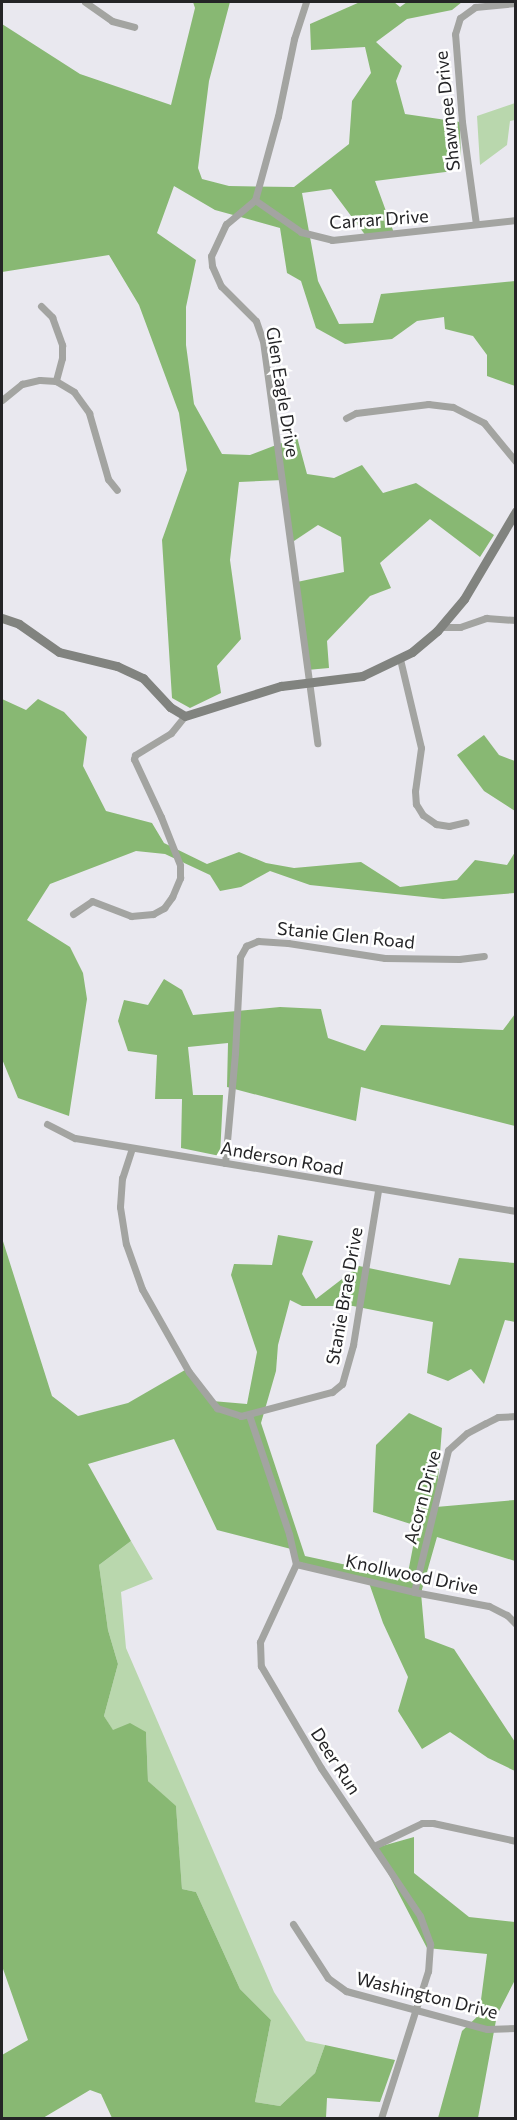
<!DOCTYPE html>
<style>
body{margin:0}
#map{position:relative;width:517px;height:2120px;overflow:hidden;background:#e9e8ef;font-family:Commissioner,sans-serif}
div>[style]{position:absolute}
[style*='--x']{left:calc(var(--x)*1px);top:calc(var(--y)*1px);width:calc(var(--w)*1px);rotate:calc(var(--a)*1deg)}
.green>*{inset:0;background:#b9d7ad}
.forest>*{inset:0;background:#88b873}
.street>*{height:7px;margin:-3.5px;padding:0 3.5px;transform-origin:3.5px;border-radius:3.5px;background:#a3a4a1}
.secondary>*{height:9px;margin:-4.5px;padding:0 4.5px;transform-origin:4.5px;border-radius:4.5px;background:#81837f}
span{translate:-50% -50%;white-space:nowrap;text-align:center;line-height:1.15;-webkit-text-stroke:5px #fff;paint-order:stroke}
.street-label{font-size:18px;color:#242426}
.frame{position:absolute;inset:0;border:3px solid #242426;pointer-events:none}
</style>
<div id="map">
<div class="green">
<div style="clip-path:polygon(515px 103px,515px 120px,510px 121px,507px 145px,480px 165px,477px 116px)"></div>
<div style="clip-path:polygon(131px 1541px,153px 1579px,121px 1592px,126px 1648px,274px 1992px,306px 2041px,325px 2045px,315px 2073px,280px 2106px,255px 2102px,271px 2020px,240px 1989px,196px 1892px,182px 1889px,176px 1807px,148px 1781px,146px 1732px,113px 1731px,104px 1716px,118px 1664px,108px 1630px,99px 1565px)"></div>
</div>
<div class="forest">
<div style="clip-path:polygon(193px 2px,230px 2px,209px 81px,198px 168px,202px 179px,229px 186px,294px 187px,349px 144px,352px 101px,371px 73px,365px 47px,311px 50px,310px 24px,360px 2px,394px 2px,400px 7px,407px 2px,462px 2px,452px 10px,407px 19px,376px 42px,402px 66px,396px 81px,405px 114px,460px 122px,461px 170px,375px 181px,394px 233px,366px 236px,331px 189px,302px 193px,318px 281px,339px 324px,373px 323px,381px 294px,515px 281px,515px 386px,487px 376px,487px 355px,473px 336px,445px 329px,444px 317px,417px 321px,392px 339px,345px 344px,316px 328px,301px 281px,287px 273px,280px 228px,215px 210px,174px 186px,157px 233px,196px 260px,186px 307px,186px 345px,194px 404px,222px 454px,250px 455px,297px 437px,307px 474px,334px 478px,362px 465px,383px 493px,416px 483px,494px 535px,480px 557px,430px 519px,380px 563px,391px 588px,370px 596px,327px 641px,329px 668px,307px 670px,297px 582px,344px 572px,341px 537px,318px 525px,291px 543px,283px 480px,239px 482px,230px 560px,241px 639px,217px 666px,221px 693px,190px 708px,172px 698px,162px 540px,187px 470px,179px 413px,139px 305px,109px 255px,2px 272px,2px 24px,80px 74px,171px 105px,195px 8px)"></div>
<div style="clip-path:polygon(2px 699px,26px 710px,38px 699px,64px 712px,87px 737px,83px 766px,106px 811px,152px 823px,164px 843px,207px 864px,239px 852px,266px 863px,294px 868px,361px 862px,400px 887px,457px 880px,475px 860px,507px 865px,515px 852px,515px 893px,443px 899px,310px 885px,270px 871px,241px 887px,220px 891px,210px 875px,165px 854px,136px 851px,50px 884px,27px 920px,70px 947px,83px 973px,87px 999px,69px 1116px,18px 1098px,2px 1059px)"></div>
<div style="clip-path:polygon(484px 735px,499px 755px,515px 761px,515px 811px,484px 791px,457px 755px)"></div>
<div style="clip-path:polygon(164px 979px,182px 990px,193px 1015px,280px 1007px,321px 1009px,328px 1038px,365px 1051px,381px 1025px,503px 1030px,515px 1014px,515px 1126px,361px 1087px,356px 1121px,227px 1087px,228px 1043px,188px 1047px,193px 1095px,223px 1095px,220px 1156px,181px 1148px,182px 1099px,155px 1099px,157px 1055px,128px 1051px,118px 1021px,124px 1000px,148px 1005px)"></div>
<div style="clip-path:polygon(278px 1235px,313px 1241px,302px 1274px,316px 1299px,359px 1266px,450px 1285px,459px 1258px,515px 1263px,515px 1322px,505px 1320px,484px 1384px,471px 1369px,448px 1381px,427px 1373px,433px 1322px,353px 1306px,302px 1306px,290px 1300px,278px 1345px,276px 1371px,261px 1423px,305px 1556px,407px 1578px,417px 1526px,373px 1512px,376px 1445px,409px 1413px,442px 1428px,436px 1507px,515px 1500px,515px 1561px,437px 1537px,421px 1593px,425px 1638px,454px 1649px,515px 1742px,515px 1771px,488px 1758px,450px 1732px,422px 1749px,398px 1711px,408px 1677px,383px 1623px,368px 1580px,299px 1562px,295px 1550px,217px 1530px,174px 1439px,88px 1464px,131px 1541px,99px 1565px,108px 1630px,118px 1664px,104px 1716px,113px 1730px,130px 1723px,146px 1732px,148px 1781px,176px 1806px,182px 1889px,196px 1892px,240px 1989px,271px 2020px,255px 2102px,280px 2106px,315px 2073px,325px 2045px,395px 2060px,380px 2102px,327px 2098px,326px 2118px,112px 2118px,101px 2094px,90px 2090px,43px 2118px,2px 2118px,2px 2055px,28px 2040px,2px 1966px,2px 1238px,52px 1396px,78px 1416px,128px 1403px,185px 1370px,212px 1401px,247px 1404px,257px 1352px,231px 1275px,234px 1264px,272px 1265px)"></div>
<div style="clip-path:polygon(414px 1837px,414px 1873px,469px 1917px,515px 1922px,515px 1980px,497px 2015px,478px 2118px,438px 2118px,462px 2031px,479px 2015px,487px 1954px,427px 1948px,375px 1848px)"></div>
</div>
<div class="street">
<div style="--x:85;--y:2;--w:33;--a:35"></div>
<div style="--x:112;--y:21;--w:23;--a:15"></div>
<div style="--x:306;--y:2;--w:39;--a:108"></div>
<div style="--x:294;--y:39;--w:79;--a:101.7"></div>
<div style="--x:278;--y:116;--w:87;--a:105.3"></div>
<div style="--x:255;--y:200;--w:38;--a:140"></div>
<div style="--x:226;--y:224;--w:35;--a:115"></div>
<div style="--x:211;--y:256;--w:10;--a:84"></div>
<div style="--x:212;--y:266;--w:22;--a:66"></div>
<div style="--x:221;--y:286;--w:49;--a:45"></div>
<div style="--x:256;--y:321;--w:21;--a:71"></div>
<div style="--x:263;--y:341;--w:406;--a:82.3"></div>
<div style="--x:255;--y:200;--w:56;--a:34.8"></div>
<div style="--x:301;--y:232;--w:32;--a:14"></div>
<div style="--x:332;--y:240;--w:185;--a:-6.2"></div>
<div style="--x:476;--y:224;--w:103;--a:-97.8"></div>
<div style="--x:462;--y:122;--w:88;--a:-94.5"></div>
<div style="--x:455;--y:34;--w:17;--a:-73"></div>
<div style="--x:460;--y:18;--w:19;--a:-36"></div>
<div style="--x:475;--y:7;--w:41;--a:-5.6"></div>
<div style="--x:41;--y:306;--w:16;--a:45"></div>
<div style="--x:52;--y:317;--w:30;--a:70"></div>
<div style="--x:62;--y:345;--w:13;--a:90"></div>
<div style="--x:62;--y:358;--w:24;--a:105"></div>
<div style="--x:2;--y:400;--w:26;--a:-39"></div>
<div style="--x:22;--y:384;--w:18;--a:-13"></div>
<div style="--x:40;--y:380;--w:16;--a:4"></div>
<div style="--x:56;--y:381;--w:21;--a:31"></div>
<div style="--x:74;--y:392;--w:26;--a:54"></div>
<div style="--x:89;--y:413;--w:69;--a:73.9"></div>
<div style="--x:108;--y:479;--w:14;--a:51"></div>
<div style="--x:346;--y:418;--w:11;--a:-27"></div>
<div style="--x:356;--y:413;--w:73;--a:-7.1"></div>
<div style="--x:428;--y:404;--w:25;--a:7"></div>
<div style="--x:453;--y:407;--w:35;--a:27"></div>
<div style="--x:484;--y:423;--w:50;--a:50.6"></div>
<div style="--x:440;--y:627;--w:20;--a:0"></div>
<div style="--x:460;--y:627;--w:28;--a:-19"></div>
<div style="--x:486;--y:618;--w:30;--a:4"></div>
<div style="--x:400;--y:659;--w:91;--a:76.7"></div>
<div style="--x:421;--y:748;--w:43;--a:97.9"></div>
<div style="--x:415;--y:791;--w:13;--a:86"></div>
<div style="--x:416;--y:804;--w:13;--a:58"></div>
<div style="--x:423;--y:815;--w:16;--a:35"></div>
<div style="--x:436;--y:824;--w:13;--a:9"></div>
<div style="--x:449;--y:826;--w:17;--a:-13"></div>
<div style="--x:73;--y:914;--w:23;--a:-34"></div>
<div style="--x:92;--y:901;--w:42;--a:21"></div>
<div style="--x:131;--y:916;--w:22;--a:-5"></div>
<div style="--x:153;--y:914;--w:13;--a:-29"></div>
<div style="--x:164;--y:908;--w:14;--a:-54"></div>
<div style="--x:172;--y:897;--w:21;--a:-67"></div>
<div style="--x:180;--y:878;--w:13;--a:-90"></div>
<div style="--x:180;--y:865;--w:52;--a:-111.6"></div>
<div style="--x:161;--y:817;--w:64;--a:-115"></div>
<div style="--x:134;--y:759;--w:4;--a:-76"></div>
<div style="--x:135;--y:755;--w:42;--a:-31.4"></div>
<div style="--x:171;--y:733;--w:22;--a:-51"></div>
<div style="--x:47;--y:1124;--w:31;--a:27"></div>
<div style="--x:75;--y:1138;--w:447;--a:9.4"></div>
<div style="--x:132;--y:1148;--w:32;--a:108"></div>
<div style="--x:122;--y:1178;--w:29;--a:94"></div>
<div style="--x:120;--y:1207;--w:37;--a:81"></div>
<div style="--x:126;--y:1244;--w:48;--a:70.4"></div>
<div style="--x:142;--y:1289;--w:95;--a:60.5"></div>
<div style="--x:189;--y:1372;--w:46;--a:52.1"></div>
<div style="--x:217;--y:1408;--w:25;--a:18"></div>
<div style="--x:241;--y:1416;--w:94;--a:-14.8"></div>
<div style="--x:332;--y:1392;--w:13;--a:-39"></div>
<div style="--x:342;--y:1384;--w:41;--a:-74.2"></div>
<div style="--x:353;--y:1345;--w:157;--a:-80.8"></div>
<div style="--x:225;--y:1163;--w:110;--a:-84.8"></div>
<div style="--x:235;--y:1053;--w:96;--a:-87"></div>
<div style="--x:240;--y:957;--w:13;--a:-61"></div>
<div style="--x:246;--y:946;--w:13;--a:-23"></div>
<div style="--x:258;--y:941;--w:30;--a:4"></div>
<div style="--x:288;--y:943;--w:98;--a:8.8"></div>
<div style="--x:385;--y:958;--w:74;--a:0.8"></div>
<div style="--x:459;--y:959;--w:25;--a:-7"></div>
<div style="--x:249;--y:1415;--w:126;--a:71.4"></div>
<div style="--x:289;--y:1534;--w:31;--a:77"></div>
<div style="--x:296;--y:1564;--w:86;--a:114.8"></div>
<div style="--x:260;--y:1642;--w:24;--a:88"></div>
<div style="--x:261;--y:1666;--w:118;--a:59.5"></div>
<div style="--x:321;--y:1768;--w:178;--a:56.2"></div>
<div style="--x:420;--y:1916;--w:30;--a:70"></div>
<div style="--x:430;--y:1944;--w:27;--a:94"></div>
<div style="--x:428;--y:1971;--w:154;--a:107.7"></div>
<div style="--x:296;--y:1564;--w:121;--a:13.3"></div>
<div style="--x:414;--y:1592;--w:76;--a:10.6"></div>
<div style="--x:489;--y:1606;--w:20;--a:27"></div>
<div style="--x:507;--y:1615;--w:13;--a:45"></div>
<div style="--x:414;--y:1592;--w:146;--a:-76.5"></div>
<div style="--x:448;--y:1450;--w:25;--a:-42"></div>
<div style="--x:467;--y:1433;--w:21;--a:-28"></div>
<div style="--x:486;--y:1423;--w:13;--a:-27"></div>
<div style="--x:498;--y:1417;--w:18;--a:-3"></div>
<div style="--x:374;--y:1846;--w:53;--a:-25.6"></div>
<div style="--x:422;--y:1823;--w:11;--a:0"></div>
<div style="--x:433;--y:1823;--w:85;--a:12.2"></div>
<div style="--x:293;--y:1924;--w:64;--a:57.1"></div>
<div style="--x:328;--y:1978;--w:22;--a:36"></div>
<div style="--x:346;--y:1991;--w:146;--a:15.1"></div>
<div style="--x:487;--y:2029;--w:29;--a:-2"></div>
</div>
<div class="secondary">
<div style="--x:2;--y:618;--w:18;--a:19"></div>
<div style="--x:19;--y:624;--w:49;--a:35"></div>
<div style="--x:59;--y:652;--w:60;--a:13.6"></div>
<div style="--x:117;--y:666;--w:29;--a:25"></div>
<div style="--x:143;--y:678;--w:40;--a:47"></div>
<div style="--x:170;--y:707;--w:17;--a:31"></div>
<div style="--x:185;--y:716;--w:101;--a:-17.4"></div>
<div style="--x:281;--y:686;--w:82;--a:-7"></div>
<div style="--x:362;--y:676;--w:55;--a:-25.6"></div>
<div style="--x:412;--y:652;--w:33;--a:-40"></div>
<div style="--x:437;--y:631;--w:42;--a:-49.8"></div>
<div style="--x:464;--y:599;--w:102;--a:-59.4"></div>
</div>
<div class="street-label">
<span style="left:447px;top:111px;rotate:-96deg">Shawnee Drive</span>
<span style="left:379px;top:219px;rotate:-4deg">Carrar Drive</span>
<span style="left:283px;top:392px;rotate:81deg">Glen Eagle Drive</span>
<span style="left:346px;top:935px;rotate:6deg">Stanie Glen Road</span>
<span style="left:282px;top:1158px;rotate:10deg">Anderson Road</span>
<span style="left:344px;top:1296px;rotate:-80deg">Stanie Brae Drive</span>
<span style="left:422px;top:1497px;rotate:-75deg">Acorn Drive</span>
<span style="left:412px;top:1574px;rotate:12deg">Knollwood Drive</span>
<span style="left:336px;top:1761px;rotate:57deg">Deer Run</span>
<span style="left:427px;top:1995px;rotate:14deg">Washington Drive</span>
</div>
<div class="frame"></div>
</div>
